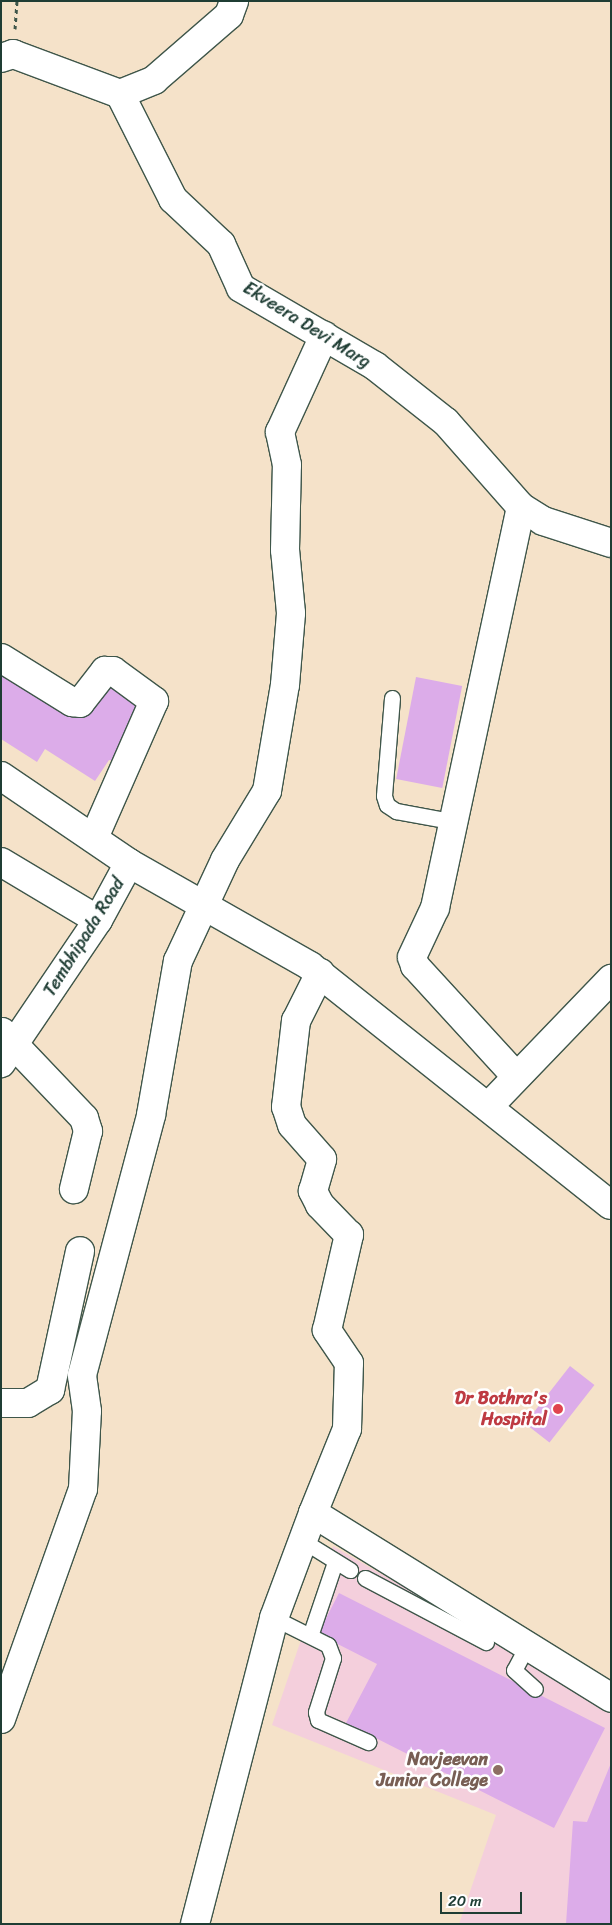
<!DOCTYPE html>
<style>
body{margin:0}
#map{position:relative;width:612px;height:1925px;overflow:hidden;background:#f5e2c9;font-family:Sriracha,sans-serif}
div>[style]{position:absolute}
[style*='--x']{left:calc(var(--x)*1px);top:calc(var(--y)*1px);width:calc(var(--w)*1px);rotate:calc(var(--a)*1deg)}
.built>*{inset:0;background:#f4cfdc}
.building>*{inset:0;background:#dcace9;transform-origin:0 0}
.path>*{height:3px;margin-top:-1.5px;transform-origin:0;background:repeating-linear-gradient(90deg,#3f564a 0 4px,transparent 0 8px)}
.roads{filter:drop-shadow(1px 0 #3f564a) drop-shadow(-1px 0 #3f564a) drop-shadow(0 1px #3f564a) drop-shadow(0 -1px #3f564a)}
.lane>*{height:15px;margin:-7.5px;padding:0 7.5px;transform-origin:7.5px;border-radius:7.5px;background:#fff}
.street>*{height:28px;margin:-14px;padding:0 14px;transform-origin:14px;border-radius:14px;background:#fff}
.dots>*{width:14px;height:14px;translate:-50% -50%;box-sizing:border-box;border:2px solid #fff;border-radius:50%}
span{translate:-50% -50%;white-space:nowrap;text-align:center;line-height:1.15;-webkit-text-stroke:5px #fff;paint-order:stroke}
.street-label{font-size:18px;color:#1f3d34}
.health-label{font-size:18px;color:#be3a42;font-weight:700}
.right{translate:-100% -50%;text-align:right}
.education-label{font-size:18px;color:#785e54;font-weight:700}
.frame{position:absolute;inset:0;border:2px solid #1f3d34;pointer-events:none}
.scale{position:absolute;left:440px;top:1892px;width:82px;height:22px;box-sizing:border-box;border:2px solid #1f3d34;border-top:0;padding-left:6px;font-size:15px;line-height:18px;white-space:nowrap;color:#1f3d34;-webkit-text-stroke:4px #fff;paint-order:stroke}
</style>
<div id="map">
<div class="built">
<div style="clip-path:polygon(333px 1546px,611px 1707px,611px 1924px,459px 1924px,496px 1815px,272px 1725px)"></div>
</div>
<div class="building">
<div style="clip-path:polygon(1px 664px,84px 715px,108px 676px,150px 702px,126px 764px,109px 760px,95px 781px,45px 749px,37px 762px,1px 739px)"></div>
<div style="left:416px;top:677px;width:47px;height:104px;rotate:11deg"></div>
<div style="left:570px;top:1366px;width:31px;height:73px;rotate:38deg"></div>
<div style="clip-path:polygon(339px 1593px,605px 1728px,554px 1828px,346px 1723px,377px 1664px,318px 1634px)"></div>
<div style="clip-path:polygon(611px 1763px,611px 1924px,566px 1924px,573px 1821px,587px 1822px)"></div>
</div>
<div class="path">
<div style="--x:15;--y:29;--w:28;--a:-86"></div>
</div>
<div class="roads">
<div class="lane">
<div style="--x:392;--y:698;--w:98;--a:94.7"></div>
<div style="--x:384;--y:796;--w:9;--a:72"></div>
<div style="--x:387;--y:805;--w:11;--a:34"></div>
<div style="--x:396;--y:811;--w:56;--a:10.3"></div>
<div style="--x:300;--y:1539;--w:59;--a:31.8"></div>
<div style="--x:365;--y:1578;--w:137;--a:27.9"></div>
<div style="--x:274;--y:1618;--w:60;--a:26.6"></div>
<div style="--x:328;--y:1645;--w:14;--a:69"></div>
<div style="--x:333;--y:1658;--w:57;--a:107.5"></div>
<div style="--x:316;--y:1712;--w:8;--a:76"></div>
<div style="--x:318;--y:1720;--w:55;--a:23.7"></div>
<div style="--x:311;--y:1633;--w:75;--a:-71.3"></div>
<div style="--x:527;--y:1646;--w:27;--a:118"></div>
<div style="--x:514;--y:1670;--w:28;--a:42"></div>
</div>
<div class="street">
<div style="--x:1;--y:58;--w:13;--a:-18"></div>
<div style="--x:13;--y:54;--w:114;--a:20.5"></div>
<div style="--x:120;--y:94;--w:118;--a:63.2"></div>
<div style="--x:173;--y:199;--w:66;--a:43.2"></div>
<div style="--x:221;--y:244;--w:48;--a:65.6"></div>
<div style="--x:241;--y:288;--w:155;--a:30.2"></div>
<div style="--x:375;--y:366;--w:90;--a:38.3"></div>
<div style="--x:446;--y:422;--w:113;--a:48.6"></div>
<div style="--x:521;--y:507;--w:26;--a:32"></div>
<div style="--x:543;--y:521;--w:71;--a:17.9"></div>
<div style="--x:120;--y:94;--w:37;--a:-22"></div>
<div style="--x:154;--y:80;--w:99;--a:-40.9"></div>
<div style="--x:229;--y:15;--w:15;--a:-70"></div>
<div style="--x:1;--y:658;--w:84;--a:31.8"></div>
<div style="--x:72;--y:702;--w:8;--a:7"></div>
<div style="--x:80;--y:703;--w:41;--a:-52"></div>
<div style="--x:105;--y:671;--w:8;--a:0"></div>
<div style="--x:113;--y:671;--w:51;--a:36.2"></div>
<div style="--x:154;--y:701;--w:150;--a:113.7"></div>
<div style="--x:1;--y:776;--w:155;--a:34.2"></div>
<div style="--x:129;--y:863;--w:65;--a:118.5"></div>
<div style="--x:98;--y:920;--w:173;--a:124.1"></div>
<div style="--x:1;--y:862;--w:113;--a:30.9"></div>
<div style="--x:129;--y:863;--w:208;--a:29.6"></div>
<div style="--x:310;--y:966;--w:384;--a:38.5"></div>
<div style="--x:2;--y:1032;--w:119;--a:46.4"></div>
<div style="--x:84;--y:1118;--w:14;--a:73"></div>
<div style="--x:88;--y:1131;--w:60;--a:103.6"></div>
<div style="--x:515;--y:1075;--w:148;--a:-132.5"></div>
<div style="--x:415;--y:966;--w:9;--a:-108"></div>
<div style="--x:412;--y:957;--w:54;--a:-64.9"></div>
<div style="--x:435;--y:908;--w:410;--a:-77.9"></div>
<div style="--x:488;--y:1107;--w:178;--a:-46.1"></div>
<div style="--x:1;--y:1403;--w:27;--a:0"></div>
<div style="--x:28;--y:1403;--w:26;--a:-31"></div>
<div style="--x:50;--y:1390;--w:142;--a:-77.8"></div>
<div style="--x:313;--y:1513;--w:91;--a:-68"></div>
<div style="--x:347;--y:1429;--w:66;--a:-88.3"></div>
<div style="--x:349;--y:1363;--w:40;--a:-124"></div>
<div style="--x:327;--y:1330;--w:98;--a:-77"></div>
<div style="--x:349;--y:1235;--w:42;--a:-134"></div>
<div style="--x:320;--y:1205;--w:16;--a:-117"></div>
<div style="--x:313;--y:1191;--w:33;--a:-74"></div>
<div style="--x:322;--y:1159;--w:45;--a:-131.4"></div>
<div style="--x:292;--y:1125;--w:19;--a:-108"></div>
<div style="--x:286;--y:1107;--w:87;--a:-83.4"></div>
<div style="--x:296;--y:1021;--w:54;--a:-63.4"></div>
<div style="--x:1;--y:1719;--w:244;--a:-70.4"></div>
<div style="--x:83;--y:1489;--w:78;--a:-87.1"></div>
<div style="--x:87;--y:1411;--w:36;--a:-98"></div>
<div style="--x:82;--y:1375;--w:269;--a:-75.1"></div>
<div style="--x:151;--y:1115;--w:156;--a:-80.1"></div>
<div style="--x:178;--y:961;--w:111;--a:-65"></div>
<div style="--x:225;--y:860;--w:81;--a:-58.7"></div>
<div style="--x:267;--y:791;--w:108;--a:-80.4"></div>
<div style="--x:285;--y:685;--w:72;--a:-85.2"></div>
<div style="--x:291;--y:613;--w:63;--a:-95.4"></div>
<div style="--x:285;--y:550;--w:85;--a:-88.7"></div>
<div style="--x:287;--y:465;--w:34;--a:-102"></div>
<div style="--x:280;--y:432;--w:106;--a:-65.4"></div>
<div style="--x:195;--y:1924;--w:316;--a:-75.5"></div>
<div style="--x:274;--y:1618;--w:112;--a:-69.6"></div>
<div style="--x:313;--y:1513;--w:351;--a:31.8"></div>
</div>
</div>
<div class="dots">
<div style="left:558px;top:1409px;background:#e0444e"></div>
<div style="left:498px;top:1770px;background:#8d6e63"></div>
</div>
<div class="street-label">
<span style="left:307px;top:325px;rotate:32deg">Ekveera Devi Marg</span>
<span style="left:84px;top:937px;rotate:-58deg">Tembhipada Road</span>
</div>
<div class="health-label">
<span class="right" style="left:547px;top:1409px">Dr Bothra's<br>Hospital</span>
</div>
<div class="education-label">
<span class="right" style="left:488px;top:1770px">Navjeevan<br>Junior College</span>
</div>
<div class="frame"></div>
<div class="scale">20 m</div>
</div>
